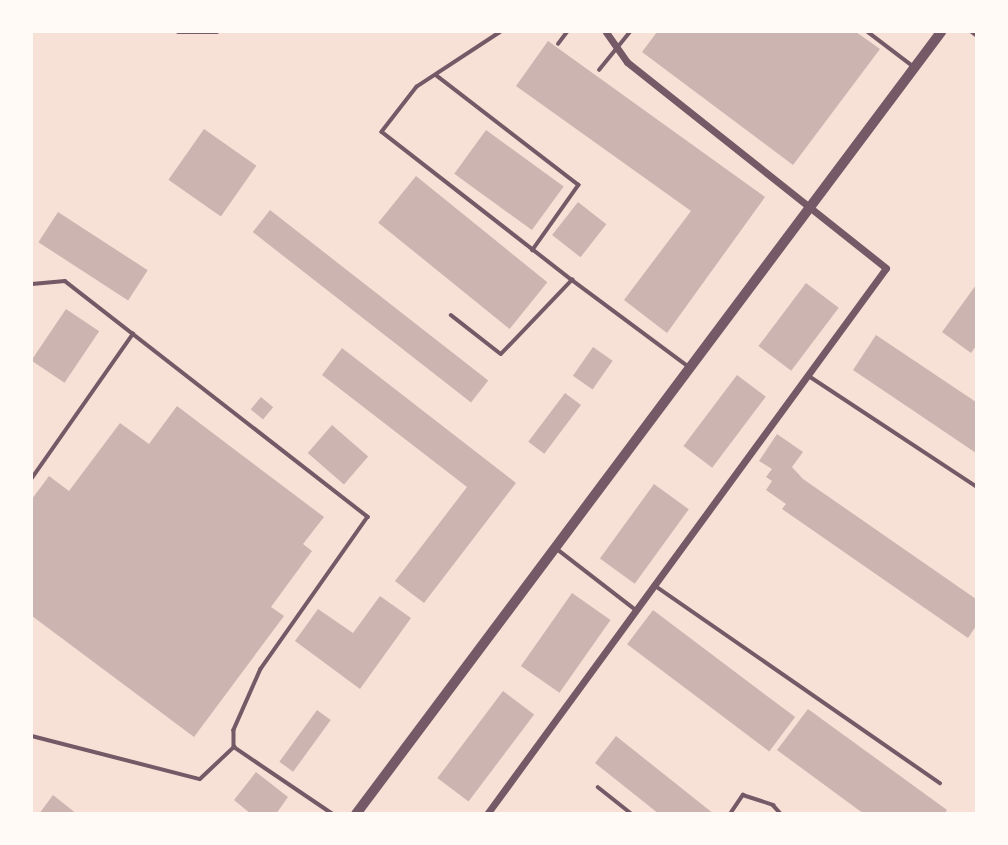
<!DOCTYPE html>
<style>
body{margin:0}
#map{position:relative;width:1008px;height:845px;overflow:hidden;background:#f7e1d7;font-family:"IBM Plex Serif",serif}
div>[style]{position:absolute}
[style*='--x']{left:calc(var(--x)*1px);top:calc(var(--y)*1px);width:calc(var(--w)*1px);rotate:calc(var(--a)*1deg)}
.building>*{inset:0;background:#ccb4b1;transform-origin:0 0}
.service>*{height:3.5px;margin:-1.75px;padding:0 1.75px;transform-origin:1.75px;border-radius:1.75px;background:#755966}
.minor>*{height:7px;margin:-3.5px;padding:0 3.5px;transform-origin:3.5px;border-radius:3.5px;background:#755966}
.tertiary>*{height:10px;margin:-5px;padding:0 5px;transform-origin:5px;border-radius:5px;background:#755966}
span{translate:-50% -50%;white-space:nowrap;text-align:center;line-height:1.15;-webkit-text-stroke:5px #fffaf5;paint-order:stroke}
.frame{position:absolute;inset:0;border:33px solid #fffaf5;pointer-events:none}
</style>
<div id="map">
<div class="building">
<div style="clip-path:polygon(657px 32px,856px 32px,880px 49px,793px 165px,642px 52px)"></div>
<div style="clip-path:polygon(548px 41px,765px 197px,667px 333px,624px 300px,691px 211px,516px 86px)"></div>
<div style="left:204px;top:129px;width:64px;height:62px;rotate:35deg"></div>
<div style="left:486px;top:130px;width:96px;height:54px;rotate:36deg"></div>
<div style="left:416px;top:176px;width:169px;height:60px;rotate:39deg"></div>
<div style="left:578px;top:202px;width:36px;height:42px;rotate:38deg"></div>
<div style="left:270px;top:210px;width:277px;height:28px;rotate:38deg"></div>
<div style="left:58px;top:212px;width:107px;height:36px;rotate:33deg"></div>
<div style="left:806px;top:283px;width:41px;height:79px;rotate:37deg"></div>
<div style="clip-path:polygon(976px 285px,976px 346px,971px 353px,942px 332px)"></div>
<div style="left:66px;top:309px;width:40px;height:62px;rotate:34deg"></div>
<div style="clip-path:polygon(876px 335px,976px 402px,976px 453px,853px 370px)"></div>
<div style="left:593px;top:347px;width:24px;height:35px;rotate:35deg"></div>
<div style="clip-path:polygon(342px 348px,516px 483px,424px 603px,395px 581px,467px 487px,322px 375px)"></div>
<div style="left:737px;top:375px;width:36px;height:89px;rotate:37deg"></div>
<div style="left:565px;top:393px;width:20px;height:61px;rotate:37deg"></div>
<div style="left:261px;top:397px;width:16px;height:16px;rotate:40deg"></div>
<div style="clip-path:polygon(177px 406px,324px 517px,303px 544px,312px 551px,271px 607px,284px 616px,194px 737px,32px 616px,32px 499px,49px 476px,69px 491px,120px 423px,149px 444px)"></div>
<div style="left:332px;top:425px;width:48px;height:37px;rotate:41deg"></div>
<div style="clip-path:polygon(777px 434px,803px 452px,792px 467px,803px 479px,976px 599px,976px 626px,968px 638px,782px 509px,786px 504px,766px 490px,772px 481px,766px 477px,772px 469px,759px 461px)"></div>
<div style="left:654px;top:484px;width:43px;height:92px;rotate:36deg"></div>
<div style="left:572px;top:593px;width:47px;height:89px;rotate:35deg"></div>
<div style="clip-path:polygon(380px 596px,411px 618px,360px 689px,295px 641px,318px 609px,353px 633px)"></div>
<div style="left:653px;top:610px;width:178px;height:43px;rotate:37deg"></div>
<div style="left:503px;top:691px;width:39px;height:109px;rotate:37deg"></div>
<div style="clip-path:polygon(808px 709px,947px 810px,945px 814px,864px 814px,777px 750px)"></div>
<div style="left:317px;top:710px;width:17px;height:64px;rotate:36deg"></div>
<div style="clip-path:polygon(616px 736px,714px 814px,659px 814px,595px 763px)"></div>
<div style="clip-path:polygon(256px 772px,288px 797px,276px 814px,251px 814px,234px 800px)"></div>
<div style="clip-path:polygon(53px 795px,77px 814px,39px 814px)"></div>
</div>
<div class="service">
<div style="--x:178;--y:32;--w:39;--a:0"></div>
<div style="--x:501;--y:32;--w:100;--a:146.8"></div>
<div style="--x:417;--y:87;--w:57;--a:127.9"></div>
<div style="--x:382;--y:132;--w:241;--a:37.9"></div>
<div style="--x:868;--y:32;--w:56;--a:37.1"></div>
<div style="--x:972;--y:32;--w:5;--a:37"></div>
<div style="--x:558;--y:44;--w:15;--a:-53"></div>
<div style="--x:599;--y:70;--w:49;--a:-50.8"></div>
<div style="--x:436;--y:75;--w:180;--a:37.6"></div>
<div style="--x:579;--y:185;--w:80;--a:125.3"></div>
<div style="--x:32;--y:284;--w:33;--a:-5"></div>
<div style="--x:65;--y:281;--w:384;--a:37.9"></div>
<div style="--x:368;--y:517;--w:186;--a:125.1"></div>
<div style="--x:261;--y:669;--w:67;--a:113.9"></div>
<div style="--x:234;--y:730;--w:17;--a:90"></div>
<div style="--x:451;--y:315;--w:63;--a:38"></div>
<div style="--x:501;--y:354;--w:103;--a:-46.2"></div>
<div style="--x:572;--y:280;--w:144;--a:36.6"></div>
<div style="--x:809;--y:376;--w:200;--a:33.4"></div>
<div style="--x:32;--y:478;--w:176;--a:-55"></div>
<div style="--x:557;--y:549;--w:100;--a:37.7"></div>
<div style="--x:654;--y:585;--w:348;--a:34.7"></div>
<div style="--x:32;--y:736;--w:173;--a:14.4"></div>
<div style="--x:200;--y:779;--w:47;--a:-43.3"></div>
<div style="--x:234;--y:747;--w:120;--a:34.1"></div>
<div style="--x:598;--y:787;--w:43;--a:38.5"></div>
<div style="--x:730;--y:814;--w:23;--a:-56"></div>
<div style="--x:743;--y:795;--w:32;--a:18"></div>
<div style="--x:773;--y:805;--w:12;--a:48"></div>
</div>
<div class="minor">
<div style="--x:487;--y:814;--w:676;--a:-53.84"></div>
<div style="--x:886;--y:268;--w:331;--a:-141.5"></div>
<div style="--x:627;--y:62;--w:37;--a:-125"></div>
</div>
<div class="tertiary">
<div style="--x:356;--y:814;--w:977;--a:-53.2"></div>
</div>
<div class="frame"></div>
</div>
